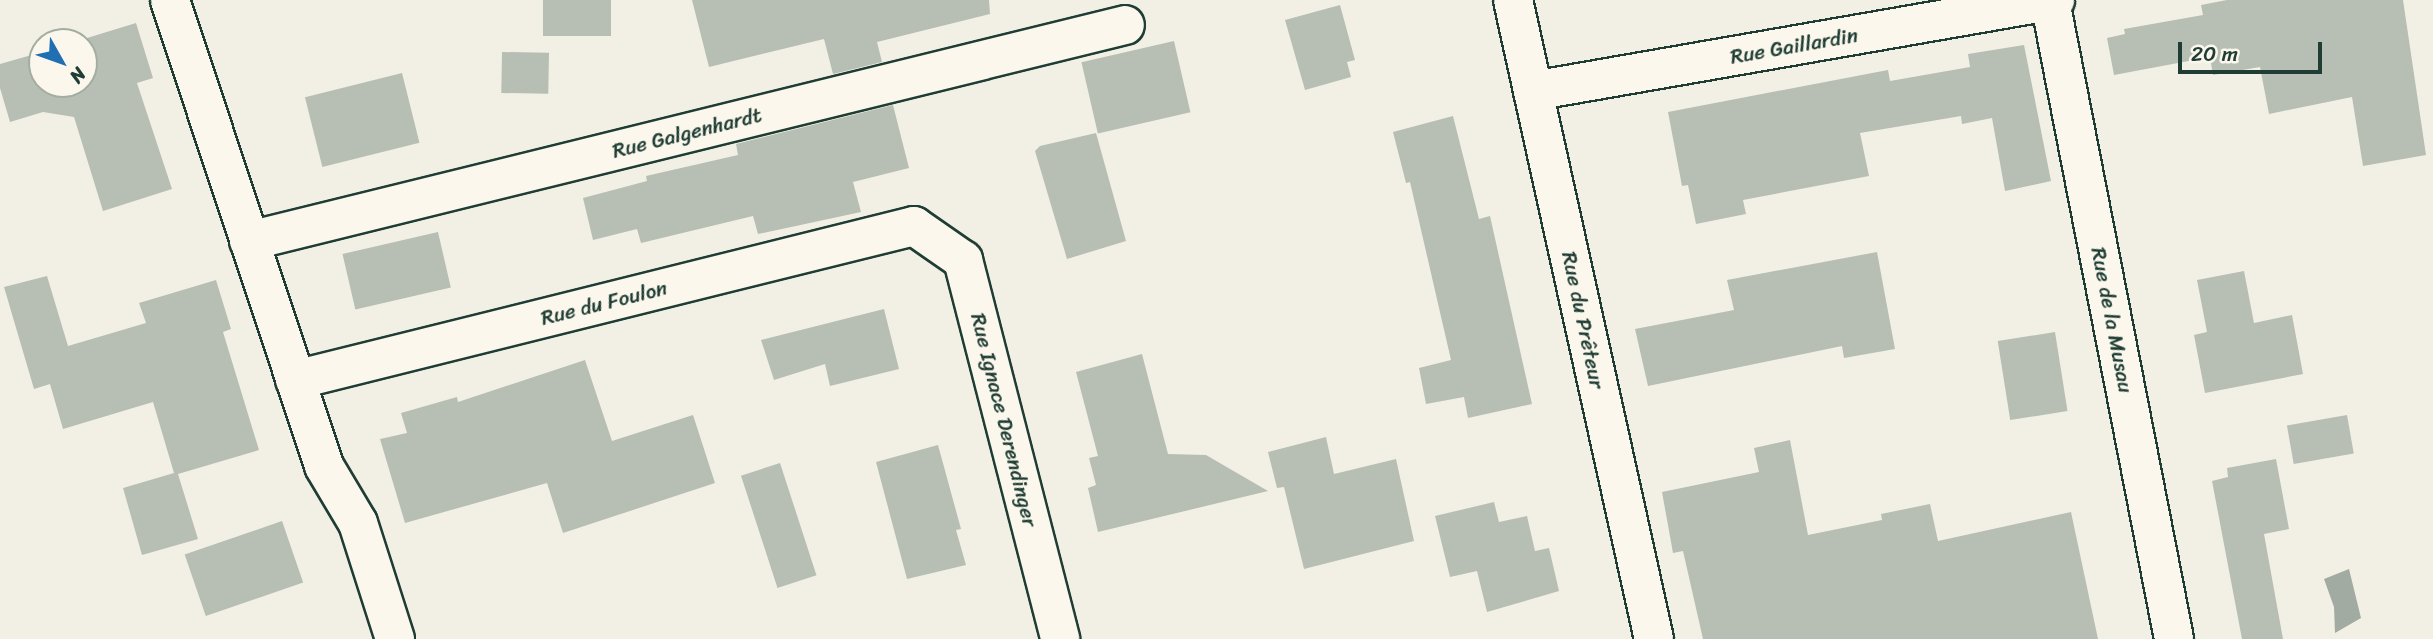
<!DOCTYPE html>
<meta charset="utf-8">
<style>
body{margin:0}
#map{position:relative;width:2433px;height:639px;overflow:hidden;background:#f2f0e5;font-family:Sriracha,sans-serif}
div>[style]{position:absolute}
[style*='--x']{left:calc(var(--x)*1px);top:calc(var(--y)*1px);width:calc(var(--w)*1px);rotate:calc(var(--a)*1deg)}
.water>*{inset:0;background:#a2aba1}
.building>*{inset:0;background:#b7beb3;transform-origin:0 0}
.roads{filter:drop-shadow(2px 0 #1f3d34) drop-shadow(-2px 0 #1f3d34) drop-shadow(0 2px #1f3d34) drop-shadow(0 -2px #1f3d34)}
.street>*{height:38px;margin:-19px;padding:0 19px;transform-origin:19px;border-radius:19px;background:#fbf7ec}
span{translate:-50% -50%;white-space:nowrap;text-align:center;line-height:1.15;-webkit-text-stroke:6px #fbf7ec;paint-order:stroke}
.street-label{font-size:21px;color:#1f3d34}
.north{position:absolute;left:28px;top:28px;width:70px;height:70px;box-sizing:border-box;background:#fbf7ec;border:2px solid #a3ada2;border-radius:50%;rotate:130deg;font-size:19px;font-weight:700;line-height:28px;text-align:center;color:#1f3d34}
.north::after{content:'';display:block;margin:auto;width:24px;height:32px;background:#1f6fb2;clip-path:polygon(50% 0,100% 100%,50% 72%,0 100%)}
.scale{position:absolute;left:2178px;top:42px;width:144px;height:32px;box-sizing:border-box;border:4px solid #1f3d34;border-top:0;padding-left:9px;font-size:21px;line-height:24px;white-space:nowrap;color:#1f3d34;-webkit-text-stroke:5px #fbf7ec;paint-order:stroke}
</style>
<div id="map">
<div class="water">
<div style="clip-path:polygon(2349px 569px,2361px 618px,2335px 633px,2334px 607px,2324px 579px)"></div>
</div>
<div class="building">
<div style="left:543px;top:0;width:68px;height:36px"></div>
<div style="clip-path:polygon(692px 0,989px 0,990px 14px,877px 42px,882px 62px,833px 74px,824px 39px,709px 67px)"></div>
<div style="clip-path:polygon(2227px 0,2403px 0,2426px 155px,2363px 166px,2352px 97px,2269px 114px,2260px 67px,2213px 75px,2210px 57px,2114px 75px,2107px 38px,2125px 34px,2124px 29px,2203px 15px,2201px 5px)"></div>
<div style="clip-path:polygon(1340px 5px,1355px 60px,1347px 62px,1351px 77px,1305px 90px,1285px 20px)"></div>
<div style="clip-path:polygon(136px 23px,153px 78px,137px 83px,172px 189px,103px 211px,74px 117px,43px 112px,10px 122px,0 88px,0 64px,42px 52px,42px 84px,84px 84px,84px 42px,74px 42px)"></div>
<div style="left:1174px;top:41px;width:73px;height:95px;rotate:77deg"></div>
<div style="clip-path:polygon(2024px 45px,2051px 181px,2005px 191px,1992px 118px,1962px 124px,1961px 116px,1860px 133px,1869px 176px,1743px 200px,1746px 214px,1696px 224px,1688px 185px,1682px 186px,1668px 112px,1888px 70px,1890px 81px,1970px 67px,1968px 54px)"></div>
<div style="left:502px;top:52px;width:47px;height:41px;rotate:1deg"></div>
<div style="left:402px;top:73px;width:72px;height:100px;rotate:76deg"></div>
<div style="clip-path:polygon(893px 105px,909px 168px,853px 182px,861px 212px,758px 234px,753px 216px,641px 243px,637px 229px,593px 240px,583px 198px,647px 181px,646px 176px,738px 155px,736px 144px)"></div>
<div style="clip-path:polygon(1453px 116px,1479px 219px,1490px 216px,1532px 404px,1468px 418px,1464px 397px,1426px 404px,1419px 368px,1451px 360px,1410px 182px,1406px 183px,1393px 132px)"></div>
<div style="clip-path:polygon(1096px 133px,1126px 241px,1067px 259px,1035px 151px,1040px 146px)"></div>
<div style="left:438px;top:232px;width:57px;height:98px;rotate:77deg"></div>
<div style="clip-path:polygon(1877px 252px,1895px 349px,1844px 358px,1842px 346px,1648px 386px,1635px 329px,1734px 310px,1727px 280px)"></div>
<div style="clip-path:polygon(2244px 271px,2254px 323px,2292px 315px,2303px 374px,2205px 393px,2194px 335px,2207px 332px,2197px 280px)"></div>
<div style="clip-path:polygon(47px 276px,68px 346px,146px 323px,139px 303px,216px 280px,231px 329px,223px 332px,259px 450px,178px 474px,198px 539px,142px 555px,123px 488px,174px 473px,153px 402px,63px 429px,50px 384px,34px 389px,4px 287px)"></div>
<div style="clip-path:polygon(884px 309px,899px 369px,830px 386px,825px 364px,774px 380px,761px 340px)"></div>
<div style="left:2055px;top:332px;width:80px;height:58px;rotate:81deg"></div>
<div style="clip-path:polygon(1142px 354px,1168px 454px,1206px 455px,1268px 491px,1098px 532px,1088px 488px,1096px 485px,1089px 458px,1098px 456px,1076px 372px)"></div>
<div style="clip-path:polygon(585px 360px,612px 441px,693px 415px,715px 483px,563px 533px,547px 483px,405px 523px,380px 439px,407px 433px,401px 413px,457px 397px,458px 402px)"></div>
<div style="left:2347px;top:415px;width:39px;height:61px;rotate:80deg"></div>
<div style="clip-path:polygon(1326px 437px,1334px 474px,1396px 459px,1414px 541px,1304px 569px,1284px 487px,1277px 488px,1268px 452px)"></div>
<div style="clip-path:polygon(1790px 440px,1808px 535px,1882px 520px,1881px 514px,1930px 504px,1938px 541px,2071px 512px,2098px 639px,1703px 639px,1683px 551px,1673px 553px,1662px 492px,1759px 472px,1754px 448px)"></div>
<div style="clip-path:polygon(938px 445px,961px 529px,956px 530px,966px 565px,907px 579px,876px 462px)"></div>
<div style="clip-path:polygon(2276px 459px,2289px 529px,2264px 534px,2283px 639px,2242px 639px,2212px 481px,2228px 477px,2227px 468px)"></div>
<div style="left:780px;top:463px;width:118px;height:41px;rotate:72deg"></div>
<div style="clip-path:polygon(1494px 502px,1499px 522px,1527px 516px,1535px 551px,1549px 548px,1559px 591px,1487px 612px,1477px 571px,1450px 577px,1435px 516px)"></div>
<div style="left:282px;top:521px;width:65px;height:103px;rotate:71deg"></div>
</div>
<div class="roads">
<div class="street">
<div style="--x:170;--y:0;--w:491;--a:71.7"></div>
<div style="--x:324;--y:466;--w:66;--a:59.2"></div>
<div style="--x:358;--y:523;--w:122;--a:72.3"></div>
<div style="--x:1513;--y:0;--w:654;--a:77.56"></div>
<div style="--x:2050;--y:1;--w:650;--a:79"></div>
<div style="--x:1533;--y:91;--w:530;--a:-9.89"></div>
<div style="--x:249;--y:241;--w:902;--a:-13.85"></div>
<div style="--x:295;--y:380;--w:638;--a:-13.97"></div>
<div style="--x:914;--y:226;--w:60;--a:34.8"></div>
<div style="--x:963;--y:260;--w:391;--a:75.6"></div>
</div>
</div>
<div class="street-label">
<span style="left:1794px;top:46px;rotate:-10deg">Rue Gaillardin</span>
<span style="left:687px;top:133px;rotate:-14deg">Rue Galgenhardt</span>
<span style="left:604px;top:303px;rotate:-14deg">Rue du Foulon</span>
<span style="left:1583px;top:320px;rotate:78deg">Rue du Prêteur</span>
<span style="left:2112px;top:320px;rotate:79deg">Rue de la Musau</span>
<span style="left:1004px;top:420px;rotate:76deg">Rue Ignace Derendinger</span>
</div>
<div class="north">N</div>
<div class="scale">20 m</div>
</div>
